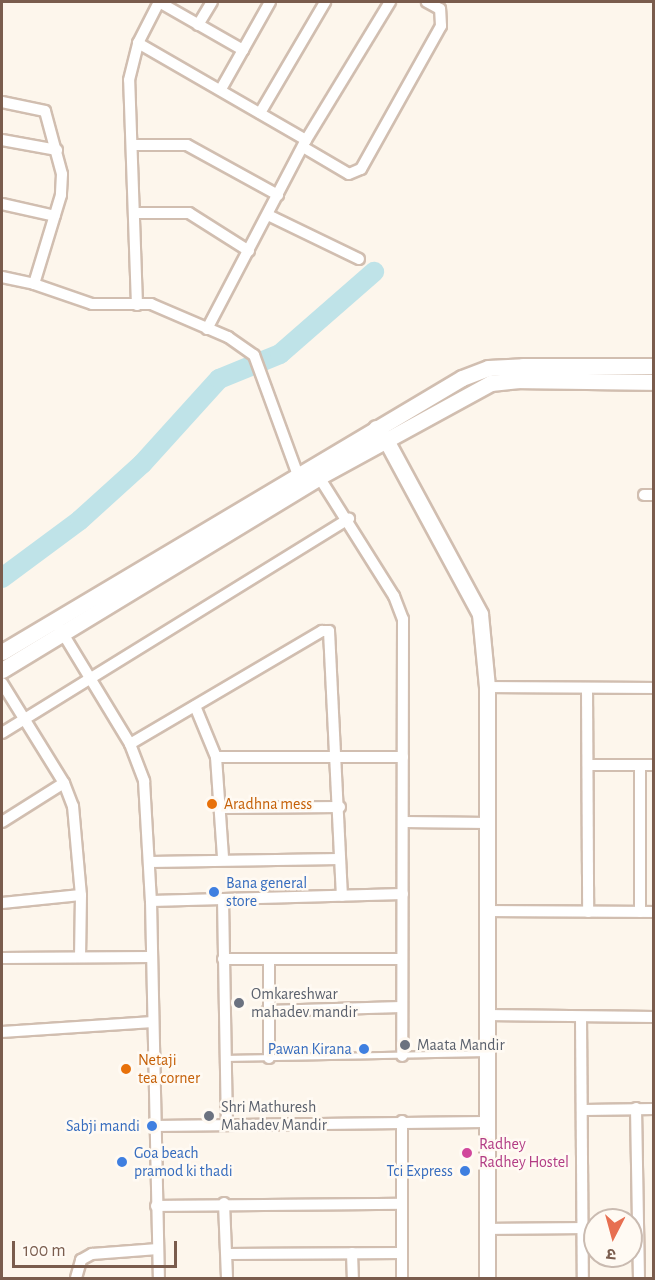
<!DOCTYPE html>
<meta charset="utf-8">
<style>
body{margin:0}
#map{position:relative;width:655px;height:1280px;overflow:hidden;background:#fdf6ec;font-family:"Alegreya Sans","Noto Sans Devanagari",sans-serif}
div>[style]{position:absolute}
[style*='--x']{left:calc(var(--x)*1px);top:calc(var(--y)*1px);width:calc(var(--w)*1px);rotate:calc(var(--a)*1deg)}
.river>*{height:20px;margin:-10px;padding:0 10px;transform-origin:10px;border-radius:10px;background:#bfe3e8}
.roads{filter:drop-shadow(2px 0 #d1beb0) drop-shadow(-2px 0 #d1beb0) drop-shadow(0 2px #d1beb0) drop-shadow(0 -2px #d1beb0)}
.lane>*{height:5px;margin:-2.5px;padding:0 2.5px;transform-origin:2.5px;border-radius:2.5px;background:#fff}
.street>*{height:10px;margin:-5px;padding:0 5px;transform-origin:5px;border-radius:5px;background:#fff}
.secondary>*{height:15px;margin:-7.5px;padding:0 7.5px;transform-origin:7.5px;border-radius:7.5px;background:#fff}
.dots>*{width:16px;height:16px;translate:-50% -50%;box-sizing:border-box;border:3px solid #fffaf3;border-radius:50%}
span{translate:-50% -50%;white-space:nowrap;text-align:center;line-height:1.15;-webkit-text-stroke:5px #fffaf3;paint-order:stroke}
.food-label{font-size:16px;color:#c56008}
.left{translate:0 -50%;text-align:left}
.shop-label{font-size:16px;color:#366cbe}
.right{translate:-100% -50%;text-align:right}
.worship-label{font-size:16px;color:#5b616d}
.hotel-label{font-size:16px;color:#b23c85}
.frame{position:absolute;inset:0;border:3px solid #7a5c4d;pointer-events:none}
.north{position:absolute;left:583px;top:1208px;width:60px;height:60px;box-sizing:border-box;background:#fffaf3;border:2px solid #cabbb1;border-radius:50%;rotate:186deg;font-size:16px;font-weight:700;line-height:24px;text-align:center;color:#7a5c4d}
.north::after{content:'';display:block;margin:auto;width:21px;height:27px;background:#e76f51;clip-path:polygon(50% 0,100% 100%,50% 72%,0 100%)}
.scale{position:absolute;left:12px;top:1241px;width:165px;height:27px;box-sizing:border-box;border:3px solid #7a5c4d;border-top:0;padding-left:8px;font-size:18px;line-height:21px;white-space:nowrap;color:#7a5c4d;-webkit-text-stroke:4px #fffaf3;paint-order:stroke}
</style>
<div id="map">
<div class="river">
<div style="--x:2;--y:578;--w:97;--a:-36.6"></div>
<div style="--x:80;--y:520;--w:84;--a:-42.1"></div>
<div style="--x:142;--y:464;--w:115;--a:-47.8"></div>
<div style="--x:219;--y:379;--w:66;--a:-22.3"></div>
<div style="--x:280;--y:354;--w:125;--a:-41.1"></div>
</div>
<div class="roads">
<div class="lane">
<div style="--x:226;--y:1058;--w:259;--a:-1.1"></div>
</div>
<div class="street">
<div style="--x:159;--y:2;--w:46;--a:117.1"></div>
<div style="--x:138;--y:43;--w:194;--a:30"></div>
<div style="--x:159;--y:2;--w:97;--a:29.7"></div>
<div style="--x:198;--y:25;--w:27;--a:-59"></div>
<div style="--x:221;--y:89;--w:100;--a:-60.6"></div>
<div style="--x:2;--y:102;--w:44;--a:11.8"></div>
<div style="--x:45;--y:111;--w:65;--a:74.9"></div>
<div style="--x:62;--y:174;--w:21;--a:93"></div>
<div style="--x:61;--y:195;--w:93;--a:106.9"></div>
<div style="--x:260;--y:113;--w:129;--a:-59.6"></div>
<div style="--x:2;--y:140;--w:56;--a:10.3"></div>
<div style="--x:133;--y:145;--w:54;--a:0"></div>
<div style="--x:187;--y:145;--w:104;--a:28.8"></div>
<div style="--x:303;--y:147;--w:53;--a:30.4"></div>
<div style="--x:349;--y:174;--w:13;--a:-23"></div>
<div style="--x:361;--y:169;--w:164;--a:-60.8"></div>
<div style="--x:441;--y:26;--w:17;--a:-93"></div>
<div style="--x:440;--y:9;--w:15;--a:-152"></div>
<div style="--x:2;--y:204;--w:54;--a:12.8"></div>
<div style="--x:134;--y:213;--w:55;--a:0"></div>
<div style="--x:189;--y:213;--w:71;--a:32.3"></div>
<div style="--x:268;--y:215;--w:101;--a:25.8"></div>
<div style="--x:2;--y:277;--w:33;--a:12"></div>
<div style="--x:34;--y:284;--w:61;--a:19"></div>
<div style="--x:92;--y:304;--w:59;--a:0"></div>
<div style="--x:151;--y:304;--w:84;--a:23.2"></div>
<div style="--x:228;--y:337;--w:32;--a:35"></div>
<div style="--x:254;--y:355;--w:128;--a:69.9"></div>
<div style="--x:137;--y:305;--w:225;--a:-92"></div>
<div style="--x:129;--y:80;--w:38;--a:-76"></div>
<div style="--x:207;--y:329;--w:213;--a:-62.4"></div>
<div style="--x:306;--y:140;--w:162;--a:-58.7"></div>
<div style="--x:319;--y:477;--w:141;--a:57.8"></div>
<div style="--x:394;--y:596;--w:25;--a:69"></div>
<div style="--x:403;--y:619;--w:437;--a:90.1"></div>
<div style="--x:644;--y:495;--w:10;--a:0"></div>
<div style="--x:59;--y:627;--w:137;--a:58.7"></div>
<div style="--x:130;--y:744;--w:40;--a:69"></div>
<div style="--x:144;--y:781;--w:120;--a:86.7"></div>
<div style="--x:151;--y:901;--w:377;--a:88.8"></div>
<div style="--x:2;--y:683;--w:118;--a:58.2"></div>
<div style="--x:64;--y:783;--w:25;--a:69"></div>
<div style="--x:73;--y:806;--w:89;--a:84.9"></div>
<div style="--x:81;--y:895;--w:62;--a:90.9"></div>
<div style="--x:487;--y:687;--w:167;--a:0.3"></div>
<div style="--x:587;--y:688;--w:224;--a:89.7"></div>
<div style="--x:195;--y:706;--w:55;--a:67.6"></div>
<div style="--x:216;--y:757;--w:101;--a:86"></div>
<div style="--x:2;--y:733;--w:408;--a:-31.7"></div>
<div style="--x:130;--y:744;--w:223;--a:-30.5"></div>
<div style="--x:322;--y:631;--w:7;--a:0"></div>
<div style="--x:329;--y:631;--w:265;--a:87.2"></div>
<div style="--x:216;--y:757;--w:187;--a:0"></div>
<div style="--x:588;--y:765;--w:66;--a:0"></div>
<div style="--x:640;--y:765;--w:147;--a:90"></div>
<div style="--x:220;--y:808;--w:120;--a:-0.5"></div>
<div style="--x:2;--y:822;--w:73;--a:-32.2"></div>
<div style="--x:404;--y:822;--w:84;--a:0.7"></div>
<div style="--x:150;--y:862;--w:190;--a:-0.9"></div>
<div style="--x:223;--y:899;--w:225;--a:89"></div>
<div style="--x:151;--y:901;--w:252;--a:-1.6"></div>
<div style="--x:2;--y:903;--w:79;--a:-5.8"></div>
<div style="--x:488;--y:911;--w:166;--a:0.3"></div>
<div style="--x:2;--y:958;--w:149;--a:-0.4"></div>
<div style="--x:223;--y:959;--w:179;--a:0"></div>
<div style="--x:267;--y:1011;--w:134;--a:-1.7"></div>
<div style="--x:486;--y:1015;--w:168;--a:0.7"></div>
<div style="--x:581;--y:1017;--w:261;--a:89.6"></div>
<div style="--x:2;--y:1032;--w:150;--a:-3.8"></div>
<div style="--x:269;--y:1058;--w:97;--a:-90"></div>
<div style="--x:636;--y:1108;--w:170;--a:89"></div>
<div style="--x:584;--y:1110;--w:70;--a:-0.8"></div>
<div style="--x:402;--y:1121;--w:157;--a:90"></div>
<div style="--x:155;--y:1126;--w:330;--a:-0.7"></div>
<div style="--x:224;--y:1203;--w:75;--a:87.7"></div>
<div style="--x:156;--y:1206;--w:244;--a:-0.5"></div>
<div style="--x:486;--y:1229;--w:97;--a:-0.6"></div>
<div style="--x:352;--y:1253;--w:25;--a:88"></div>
<div style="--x:227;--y:1254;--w:175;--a:-0.3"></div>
<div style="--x:76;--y:1278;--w:19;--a:-74"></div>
<div style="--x:81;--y:1260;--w:13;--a:-29"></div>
<div style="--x:92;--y:1254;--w:66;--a:-4.3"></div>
</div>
<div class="secondary">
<div style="--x:376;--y:428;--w:16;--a:50"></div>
<div style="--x:386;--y:440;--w:198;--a:61.6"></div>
<div style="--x:480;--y:614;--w:73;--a:84.5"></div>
<div style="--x:487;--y:687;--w:591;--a:90"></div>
<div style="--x:2;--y:652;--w:535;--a:-30.78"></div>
<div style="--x:462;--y:378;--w:28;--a:-21"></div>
<div style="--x:488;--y:368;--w:35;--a:-3"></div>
<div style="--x:523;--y:366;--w:131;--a:0"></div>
<div style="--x:2;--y:670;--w:371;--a:-31.3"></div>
<div style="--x:319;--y:477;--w:196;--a:-28.7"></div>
<div style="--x:491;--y:383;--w:28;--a:-6"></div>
<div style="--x:519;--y:380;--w:135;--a:0.8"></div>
</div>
</div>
<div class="dots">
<div style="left:212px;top:804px;background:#e8710a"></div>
<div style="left:214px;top:892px;background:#3f7fe0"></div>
<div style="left:239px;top:1003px;background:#6b7280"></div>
<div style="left:405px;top:1045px;background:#6b7280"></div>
<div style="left:364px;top:1049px;background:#3f7fe0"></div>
<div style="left:126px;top:1069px;background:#e8710a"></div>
<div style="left:209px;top:1116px;background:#6b7280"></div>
<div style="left:152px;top:1126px;background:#3f7fe0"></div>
<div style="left:467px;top:1153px;background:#d1479c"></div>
<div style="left:122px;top:1162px;background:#3f7fe0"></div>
<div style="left:465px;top:1171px;background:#3f7fe0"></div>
</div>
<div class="food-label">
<span class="left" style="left:224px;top:804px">Aradhna mess</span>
<span class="left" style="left:138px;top:1069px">Netaji<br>tea corner</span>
</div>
<div class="shop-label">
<span class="left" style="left:226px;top:892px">Bana general<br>store</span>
<span class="right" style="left:352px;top:1049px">Pawan Kirana</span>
<span class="right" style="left:140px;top:1126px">Sabji mandi</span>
<span class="left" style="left:134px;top:1162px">Goa beach<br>pramod ki thadi</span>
<span class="right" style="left:453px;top:1171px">Tci Express</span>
</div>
<div class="worship-label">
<span class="left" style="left:251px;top:1003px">Omkareshwar<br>mahadev mandir</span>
<span class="left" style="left:417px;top:1045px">Maata Mandir</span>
<span class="left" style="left:221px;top:1116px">Shri Mathuresh<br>Mahadev Mandir</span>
</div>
<div class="hotel-label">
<span class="left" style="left:479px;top:1153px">Radhey<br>Radhey Hostel</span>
</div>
<div class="frame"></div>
<div class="north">उ</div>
<div class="scale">100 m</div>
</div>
